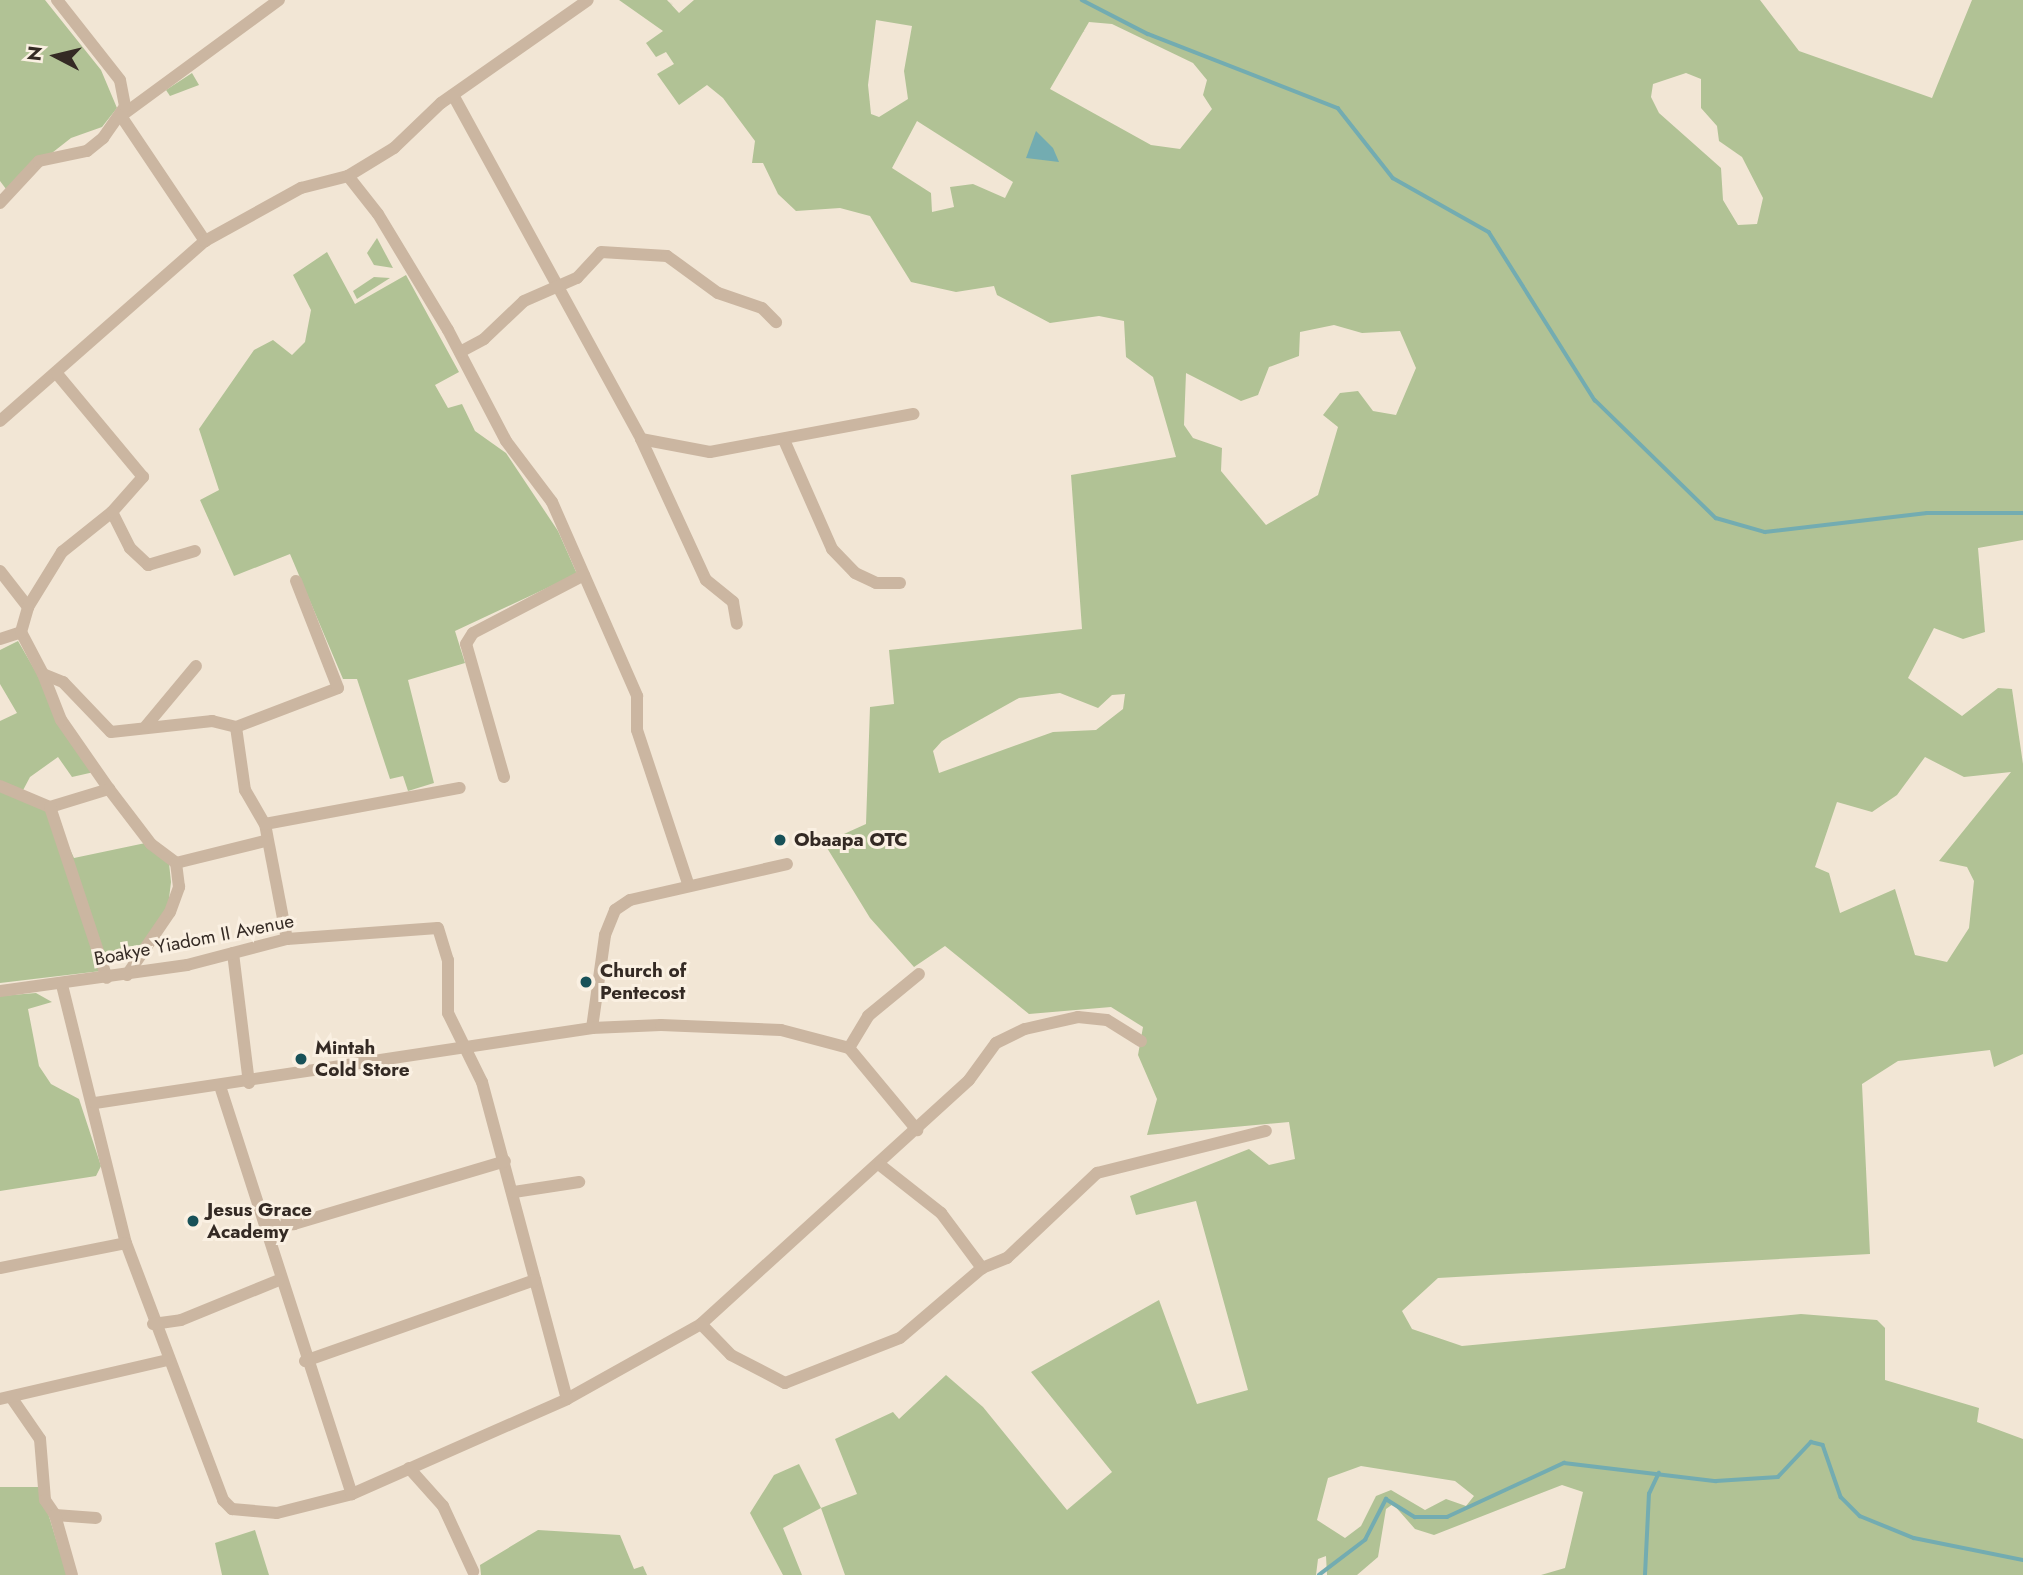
<!DOCTYPE html>
<style>
body{margin:0}
#map{position:relative;width:2023px;height:1575px;overflow:hidden;background:#f2e6d5;font-family:Jost,sans-serif}
div>[style]{position:absolute}
[style*='--x']{left:calc(var(--x)*1px);top:calc(var(--y)*1px);width:calc(var(--w)*1px);rotate:calc(var(--a)*1deg)}
.green>*{inset:0;background:#b1c295}
.water>*{inset:0;background:#73acb1}
.stream>*{height:3.5px;margin:-1.75px;padding:0 1.75px;transform-origin:1.75px;border-radius:1.75px;background:#73acb1}
.minor>*{height:12px;margin:-6px;padding:0 6px;transform-origin:6px;border-radius:6px;background:#cbb6a1}
.dots>*{width:19px;height:19px;translate:-50% -50%;box-sizing:border-box;border:4px solid #faf0e2;border-radius:50%}
span{translate:-50% -50%;white-space:nowrap;text-align:center;line-height:1.15;-webkit-text-stroke:6px #faf0e2;paint-order:stroke}
.poi-label{font-size:19px;color:#342a24;font-weight:700}
.left{translate:0 -50%;text-align:left}
.street-label{font-size:19px;color:#342a24}
.north{position:absolute;left:21px;top:21px;width:70px;height:70px;-webkit-text-stroke:5px #faf0e2;paint-order:stroke;rotate:277deg;font-size:19px;font-weight:700;line-height:28px;text-align:center;color:#342a24}
.north::after{content:'';display:block;margin:auto;width:24px;height:32px;background:#342a24;clip-path:polygon(50% 0,100% 100%,50% 72%,0 100%)}
</style>
<div id="map">
<div class="green">
<div style="clip-path:polygon(0 0,45px 0,101px 70px,117px 108px,102px 127px,71px 138px,6px 189px,0 181px)"></div>
<div style="clip-path:polygon(evenodd,619px 0,667px 0,679px 13px,694px 0,1760px 0,1799px 51px,1932px 98px,1972px 0,2023px 0,2023px 540px,1978px 548px,1985px 632px,1963px 639px,1934px 628px,1908px 678px,1962px 716px,1998px 688px,2012px 689px,2023px 764px,2023px 1054px,1994px 1067px,1990px 1050px,1898px 1061px,1862px 1084px,1870px 1254px,1438px 1278px,1402px 1311px,1412px 1329px,1462px 1346px,1801px 1314px,1877px 1320px,1885px 1328px,1885px 1380px,1979px 1408px,1977px 1422px,2023px 1439px,2023px 1575px,1541px 1575px,1565px 1568px,1583px 1492px,1562px 1485px,1434px 1535px,1415px 1529px,1393px 1504px,1386px 1509px,1378px 1557px,1357px 1575px,1327px 1575px,1326px 1556px,1318px 1559px,1316px 1575px,845px 1575px,821px 1508px,783px 1528px,802px 1575px,783px 1575px,750px 1513px,774px 1475px,799px 1464px,821px 1508px,857px 1494px,835px 1439px,893px 1412px,899px 1419px,946px 1375px,983px 1407px,1067px 1510px,1112px 1472px,1031px 1372px,1159px 1300px,1197px 1404px,1248px 1390px,1196px 1201px,1136px 1215px,1130px 1196px,1249px 1149px,1269px 1165px,1295px 1159px,1289px 1122px,1147px 1135px,1157px 1099px,1138px 1055px,1143px 1027px,1111px 1007px,1029px 1014px,945px 946px,914px 967px,870px 918px,824px 843px,866px 824px,870px 707px,894px 704px,889px 650px,1082px 629px,1071px 475px,1176px 457px,1153px 377px,1126px 357px,1124px 321px,1099px 316px,1050px 323px,997px 295px,994px 286px,956px 292px,911px 282px,870px 216px,840px 208px,796px 211px,778px 194px,763px 163px,752px 163px,755px 141px,723px 98px,707px 85px,679px 105px,657px 74px,674px 64px,666px 52px,656px 57px,646px 43px,663px 31px,619px 0,876px 20px,912px 26px,904px 71px,908px 99px,879px 117px,871px 114px,868px 85px,876px 20px,619px 0,1089px 22px,1112px 24px,1193px 63px,1207px 80px,1203px 95px,1212px 109px,1180px 149px,1151px 145px,1050px 89px,1089px 22px,619px 0,1686px 73px,1701px 79px,1701px 108px,1717px 126px,1719px 141px,1742px 157px,1763px 198px,1757px 224px,1738px 225px,1723px 200px,1721px 168px,1659px 113px,1651px 97px,1653px 84px,1686px 73px,619px 0,917px 121px,1013px 182px,1005px 198px,973px 184px,950px 187px,954px 207px,932px 212px,931px 193px,892px 168px,917px 121px,619px 0,1334px 325px,1362px 333px,1400px 331px,1416px 368px,1396px 415px,1373px 411px,1358px 391px,1340px 393px,1323px 415px,1338px 427px,1318px 495px,1266px 525px,1221px 471px,1222px 448px,1193px 438px,1184px 425px,1186px 373px,1241px 401px,1258px 395px,1269px 367px,1299px 356px,1300px 332px,1334px 325px,619px 0,1060px 693px,1098px 708px,1112px 695px,1125px 694px,1123px 709px,1096px 730px,1053px 732px,939px 773px,933px 751px,942px 741px,1019px 698px,1060px 693px,619px 0,1925px 757px,1964px 777px,2011px 772px,1939px 861px,1967px 867px,1974px 881px,1969px 928px,1947px 962px,1915px 955px,1895px 889px,1840px 913px,1829px 873px,1815px 867px,1837px 802px,1872px 812px,1897px 795px,1925px 757px,619px 0,1361px 1466px,1455px 1481px,1474px 1496px,1466px 1506px,1446px 1499px,1425px 1510px,1391px 1490px,1376px 1496px,1361px 1526px,1345px 1538px,1317px 1520px,1328px 1478px,1361px 1466px)"></div>
<div style="clip-path:polygon(192px 73px,199px 85px,170px 96px,166px 90px)"></div>
<div style="clip-path:polygon(377px 238px,393px 268px,374px 265px,367px 253px)"></div>
<div style="clip-path:polygon(327px 252px,355px 304px,406px 275px,459px 372px,435px 385px,448px 408px,462px 404px,475px 431px,506px 453px,558px 531px,577px 574px,455px 631px,465px 663px,408px 680px,434px 783px,408px 791px,403px 776px,390px 779px,357px 679px,343px 679px,290px 554px,234px 576px,200px 500px,219px 490px,199px 429px,254px 350px,273px 340px,292px 355px,305px 342px,311px 310px,293px 275px)"></div>
<div style="clip-path:polygon(374px 277px,390px 278px,357px 299px,353px 291px)"></div>
<div style="clip-path:polygon(18px 641px,94px 772px,72px 777px,58px 757px,30px 777px,20px 796px,52px 811px,74px 858px,155px 841px,169px 863px,171px 882px,168px 907px,133px 962px,106px 952px,101px 971px,0 983px,0 721px,17px 713px,0 684px,0 650px)"></div>
<div style="clip-path:polygon(36px 993px,52px 1002px,28px 1009px,39px 1066px,51px 1084px,79px 1099px,101px 1166px,96px 1176px,0 1191px,0 996px)"></div>
<div style="clip-path:polygon(0 1487px,40px 1487px,67px 1575px,0 1575px)"></div>
<div style="clip-path:polygon(255px 1530px,269px 1575px,222px 1575px,215px 1543px)"></div>
<div style="clip-path:polygon(538px 1530px,620px 1535px,634px 1569px,643px 1566px,647px 1575px,481px 1575px,480px 1565px)"></div>
</div>
<div class="water">
<div style="clip-path:polygon(1036px 131px,1053px 148px,1059px 162px,1026px 158px)"></div>
</div>
<div class="stream">
<div style="--x:1082;--y:0;--w:74;--a:27.3"></div>
<div style="--x:1148;--y:34;--w:204;--a:21.3"></div>
<div style="--x:1338;--y:108;--w:89;--a:51.8"></div>
<div style="--x:1393;--y:178;--w:110;--a:29.4"></div>
<div style="--x:1489;--y:232;--w:199;--a:57.8"></div>
<div style="--x:1595;--y:400;--w:169;--a:44.3"></div>
<div style="--x:1716;--y:518;--w:51;--a:15.9"></div>
<div style="--x:1765;--y:532;--w:163;--a:-6.7"></div>
<div style="--x:1927;--y:513;--w:96;--a:0"></div>
<div style="--x:1319;--y:1575;--w:58;--a:-37.3"></div>
<div style="--x:1365;--y:1540;--w:46;--a:-62.9"></div>
<div style="--x:1386;--y:1499;--w:34;--a:32"></div>
<div style="--x:1415;--y:1517;--w:32;--a:0"></div>
<div style="--x:1447;--y:1517;--w:129;--a:-24.8"></div>
<div style="--x:1564;--y:1463;--w:153;--a:6.8"></div>
<div style="--x:1716;--y:1481;--w:62;--a:-3.7"></div>
<div style="--x:1778;--y:1477;--w:48;--a:-46.7"></div>
<div style="--x:1811;--y:1442;--w:12;--a:14"></div>
<div style="--x:1823;--y:1445;--w:55;--a:70.9"></div>
<div style="--x:1841;--y:1497;--w:27;--a:45"></div>
<div style="--x:1860;--y:1516;--w:58;--a:22.2"></div>
<div style="--x:1914;--y:1538;--w:111;--a:11.4"></div>
<div style="--x:1645;--y:1575;--w:81;--a:-87.2"></div>
<div style="--x:1649;--y:1494;--w:23;--a:-65"></div>
</div>
<div class="minor">
<div style="--x:453;--y:95;--w:392;--a:61.3"></div>
<div style="--x:641;--y:439;--w:70;--a:10.7"></div>
<div style="--x:710;--y:452;--w:207;--a:-10.6"></div>
<div style="--x:121;--y:116;--w:196;--a:-36.3"></div>
<div style="--x:121;--y:116;--w:151;--a:56.1"></div>
<div style="--x:348;--y:176;--w:48;--a:51.7"></div>
<div style="--x:378;--y:214;--w:135;--a:58.9"></div>
<div style="--x:448;--y:330;--w:125;--a:62.4"></div>
<div style="--x:506;--y:441;--w:76;--a:53"></div>
<div style="--x:552;--y:502;--w:212;--a:66.3"></div>
<div style="--x:637;--y:696;--w:34;--a:90"></div>
<div style="--x:637;--y:730;--w:164;--a:71.6"></div>
<div style="--x:0;--y:203;--w:57;--a:-47.1"></div>
<div style="--x:39;--y:161;--w:49;--a:-11.8"></div>
<div style="--x:87;--y:151;--w:21;--a:-39"></div>
<div style="--x:103;--y:138;--w:39;--a:-55"></div>
<div style="--x:125;--y:106;--w:26;--a:-101"></div>
<div style="--x:120;--y:80;--w:102;--a:-128.2"></div>
<div style="--x:460;--y:352;--w:27;--a:-28"></div>
<div style="--x:484;--y:339;--w:55;--a:-43.5"></div>
<div style="--x:524;--y:301;--w:58;--a:-23.5"></div>
<div style="--x:577;--y:278;--w:35;--a:-47"></div>
<div style="--x:601;--y:252;--w:66;--a:3.5"></div>
<div style="--x:667;--y:256;--w:63;--a:36"></div>
<div style="--x:718;--y:293;--w:46;--a:18.8"></div>
<div style="--x:762;--y:308;--w:20;--a:45"></div>
<div style="--x:0;--y:421;--w:273;--a:-41.3"></div>
<div style="--x:205;--y:241;--w:110;--a:-28.9"></div>
<div style="--x:301;--y:188;--w:49;--a:-14.3"></div>
<div style="--x:348;--y:176;--w:54;--a:-31.3"></div>
<div style="--x:394;--y:148;--w:65;--a:-43.8"></div>
<div style="--x:441;--y:103;--w:179;--a:-35"></div>
<div style="--x:641;--y:439;--w:155;--a:65.3"></div>
<div style="--x:706;--y:580;--w:35;--a:39"></div>
<div style="--x:733;--y:602;--w:22;--a:80"></div>
<div style="--x:784;--y:440;--w:119;--a:66.2"></div>
<div style="--x:832;--y:549;--w:33;--a:46"></div>
<div style="--x:855;--y:573;--w:23;--a:25"></div>
<div style="--x:876;--y:583;--w:24;--a:0"></div>
<div style="--x:112;--y:512;--w:40;--a:63.4"></div>
<div style="--x:130;--y:548;--w:25;--a:43"></div>
<div style="--x:148;--y:565;--w:49;--a:-16.6"></div>
<div style="--x:0;--y:571;--w:46;--a:52.1"></div>
<div style="--x:21;--y:632;--w:47;--a:62.4"></div>
<div style="--x:43;--y:674;--w:22;--a:22"></div>
<div style="--x:63;--y:682;--w:69;--a:46.2"></div>
<div style="--x:111;--y:732;--w:102;--a:-6.2"></div>
<div style="--x:212;--y:721;--w:25;--a:14"></div>
<div style="--x:236;--y:727;--w:109;--a:-20.9"></div>
<div style="--x:338;--y:688;--w:115;--a:-111.4"></div>
<div style="--x:0;--y:639;--w:22;--a:-18"></div>
<div style="--x:21;--y:632;--w:26;--a:-74"></div>
<div style="--x:28;--y:607;--w:65;--a:-58.3"></div>
<div style="--x:62;--y:552;--w:64;--a:-38.7"></div>
<div style="--x:112;--y:512;--w:47;--a:-48.5"></div>
<div style="--x:143;--y:477;--w:133;--a:-129.8"></div>
<div style="--x:146;--y:726;--w:78;--a:-50.2"></div>
<div style="--x:236;--y:727;--w:64;--a:81.9"></div>
<div style="--x:245;--y:790;--w:39;--a:60"></div>
<div style="--x:265;--y:824;--w:117;--a:79.2"></div>
<div style="--x:504;--y:777;--w:138;--a:-105.9"></div>
<div style="--x:466;--y:644;--w:13;--a:-58"></div>
<div style="--x:473;--y:633;--w:125;--a:-27.6"></div>
<div style="--x:0;--y:786;--w:54;--a:22.8"></div>
<div style="--x:50;--y:807;--w:62;--a:-17"></div>
<div style="--x:109;--y:789;--w:84;--a:-124.8"></div>
<div style="--x:61;--y:720;--w:49;--a:-111.4"></div>
<div style="--x:109;--y:789;--w:69;--a:52.6"></div>
<div style="--x:151;--y:844;--w:31;--a:37"></div>
<div style="--x:176;--y:863;--w:92;--a:-13.9"></div>
<div style="--x:50;--y:807;--w:180;--a:71.6"></div>
<div style="--x:265;--y:824;--w:198;--a:-10.5"></div>
<div style="--x:233;--y:953;--w:131;--a:83"></div>
<div style="--x:127;--y:975;--w:76;--a:-55.7"></div>
<div style="--x:170;--y:912;--w:27;--a:-70"></div>
<div style="--x:179;--y:887;--w:24;--a:-97"></div>
<div style="--x:62;--y:985;--w:266;--a:76.1"></div>
<div style="--x:126;--y:1243;--w:275;--a:69.3"></div>
<div style="--x:223;--y:1500;--w:13;--a:45"></div>
<div style="--x:232;--y:1509;--w:45;--a:5.1"></div>
<div style="--x:277;--y:1513;--w:77;--a:-14.2"></div>
<div style="--x:352;--y:1494;--w:235;--a:-23.8"></div>
<div style="--x:567;--y:1399;--w:154;--a:-29.2"></div>
<div style="--x:701;--y:1324;--w:362;--a:-42.3"></div>
<div style="--x:969;--y:1080;--w:46;--a:-53.9"></div>
<div style="--x:996;--y:1043;--w:32;--a:-26"></div>
<div style="--x:1025;--y:1029;--w:54;--a:-12.8"></div>
<div style="--x:1078;--y:1017;--w:29;--a:6"></div>
<div style="--x:1107;--y:1020;--w:40;--a:32"></div>
<div style="--x:0;--y:991;--w:189;--a:-7.9"></div>
<div style="--x:187;--y:965;--w:103;--a:-14.6"></div>
<div style="--x:287;--y:939;--w:151;--a:-4.2"></div>
<div style="--x:438;--y:928;--w:34;--a:73"></div>
<div style="--x:448;--y:960;--w:53;--a:90"></div>
<div style="--x:448;--y:1013;--w:77;--a:63.8"></div>
<div style="--x:482;--y:1082;--w:328;--a:75"></div>
<div style="--x:592;--y:1028;--w:94;--a:-82"></div>
<div style="--x:605;--y:935;--w:27;--a:-68"></div>
<div style="--x:615;--y:910;--w:18;--a:-34"></div>
<div style="--x:630;--y:900;--w:161;--a:-12.9"></div>
<div style="--x:849;--y:1048;--w:37;--a:-59"></div>
<div style="--x:868;--y:1016;--w:66;--a:-39.5"></div>
<div style="--x:220;--y:1086;--w:429;--a:72.1"></div>
<div style="--x:95;--y:1103;--w:503;--a:-8.58"></div>
<div style="--x:592;--y:1028;--w:69;--a:-2.5"></div>
<div style="--x:661;--y:1025;--w:120;--a:2.4"></div>
<div style="--x:781;--y:1030;--w:70;--a:14.8"></div>
<div style="--x:849;--y:1048;--w:107;--a:50.3"></div>
<div style="--x:880;--y:1165;--w:78;--a:38.2"></div>
<div style="--x:941;--y:1213;--w:69;--a:53.3"></div>
<div style="--x:982;--y:1268;--w:27;--a:-22"></div>
<div style="--x:1007;--y:1258;--w:124;--a:-43.4"></div>
<div style="--x:1097;--y:1173;--w:174;--a:-14"></div>
<div style="--x:514;--y:1192;--w:66;--a:-8.7"></div>
<div style="--x:270;--y:1225;--w:24;--a:-2"></div>
<div style="--x:294;--y:1224;--w:220;--a:-16.6"></div>
<div style="--x:0;--y:1268;--w:128;--a:-11.2"></div>
<div style="--x:153;--y:1324;--w:28;--a:-8"></div>
<div style="--x:181;--y:1320;--w:106;--a:-22.2"></div>
<div style="--x:701;--y:1324;--w:43;--a:45.9"></div>
<div style="--x:731;--y:1355;--w:61;--a:27.4"></div>
<div style="--x:785;--y:1383;--w:123;--a:-21.4"></div>
<div style="--x:900;--y:1338;--w:108;--a:-40.5"></div>
<div style="--x:305;--y:1361;--w:244;--a:-19.4"></div>
<div style="--x:11;--y:1397;--w:51;--a:55.4"></div>
<div style="--x:40;--y:1439;--w:61;--a:85.3"></div>
<div style="--x:45;--y:1500;--w:18;--a:56"></div>
<div style="--x:55;--y:1515;--w:41;--a:4.2"></div>
<div style="--x:0;--y:1399;--w:171;--a:-13.1"></div>
<div style="--x:409;--y:1468;--w:51;--a:48.2"></div>
<div style="--x:443;--y:1506;--w:72;--a:65.2"></div>
<div style="--x:55;--y:1515;--w:62;--a:74.2"></div>
</div>
<div class="dots">
<div style="left:780px;top:840px;background:#185158"></div>
<div style="left:586px;top:982px;background:#185158"></div>
<div style="left:301px;top:1059px;background:#185158"></div>
<div style="left:193px;top:1221px;background:#185158"></div>
</div>
<div class="poi-label">
<span class="left" style="left:794px;top:840px">Obaapa OTC</span>
<span class="left" style="left:600px;top:982px">Church of<br>Pentecost</span>
<span class="left" style="left:315px;top:1059px">Mintah<br>Cold Store</span>
<span class="left" style="left:207px;top:1221px">Jesus Grace<br>Academy</span>
</div>
<div class="street-label">
<span style="left:194px;top:940px;rotate:-11deg">Boakye Yiadom II Avenue</span>
</div>
<div class="north">N</div>
</div>
